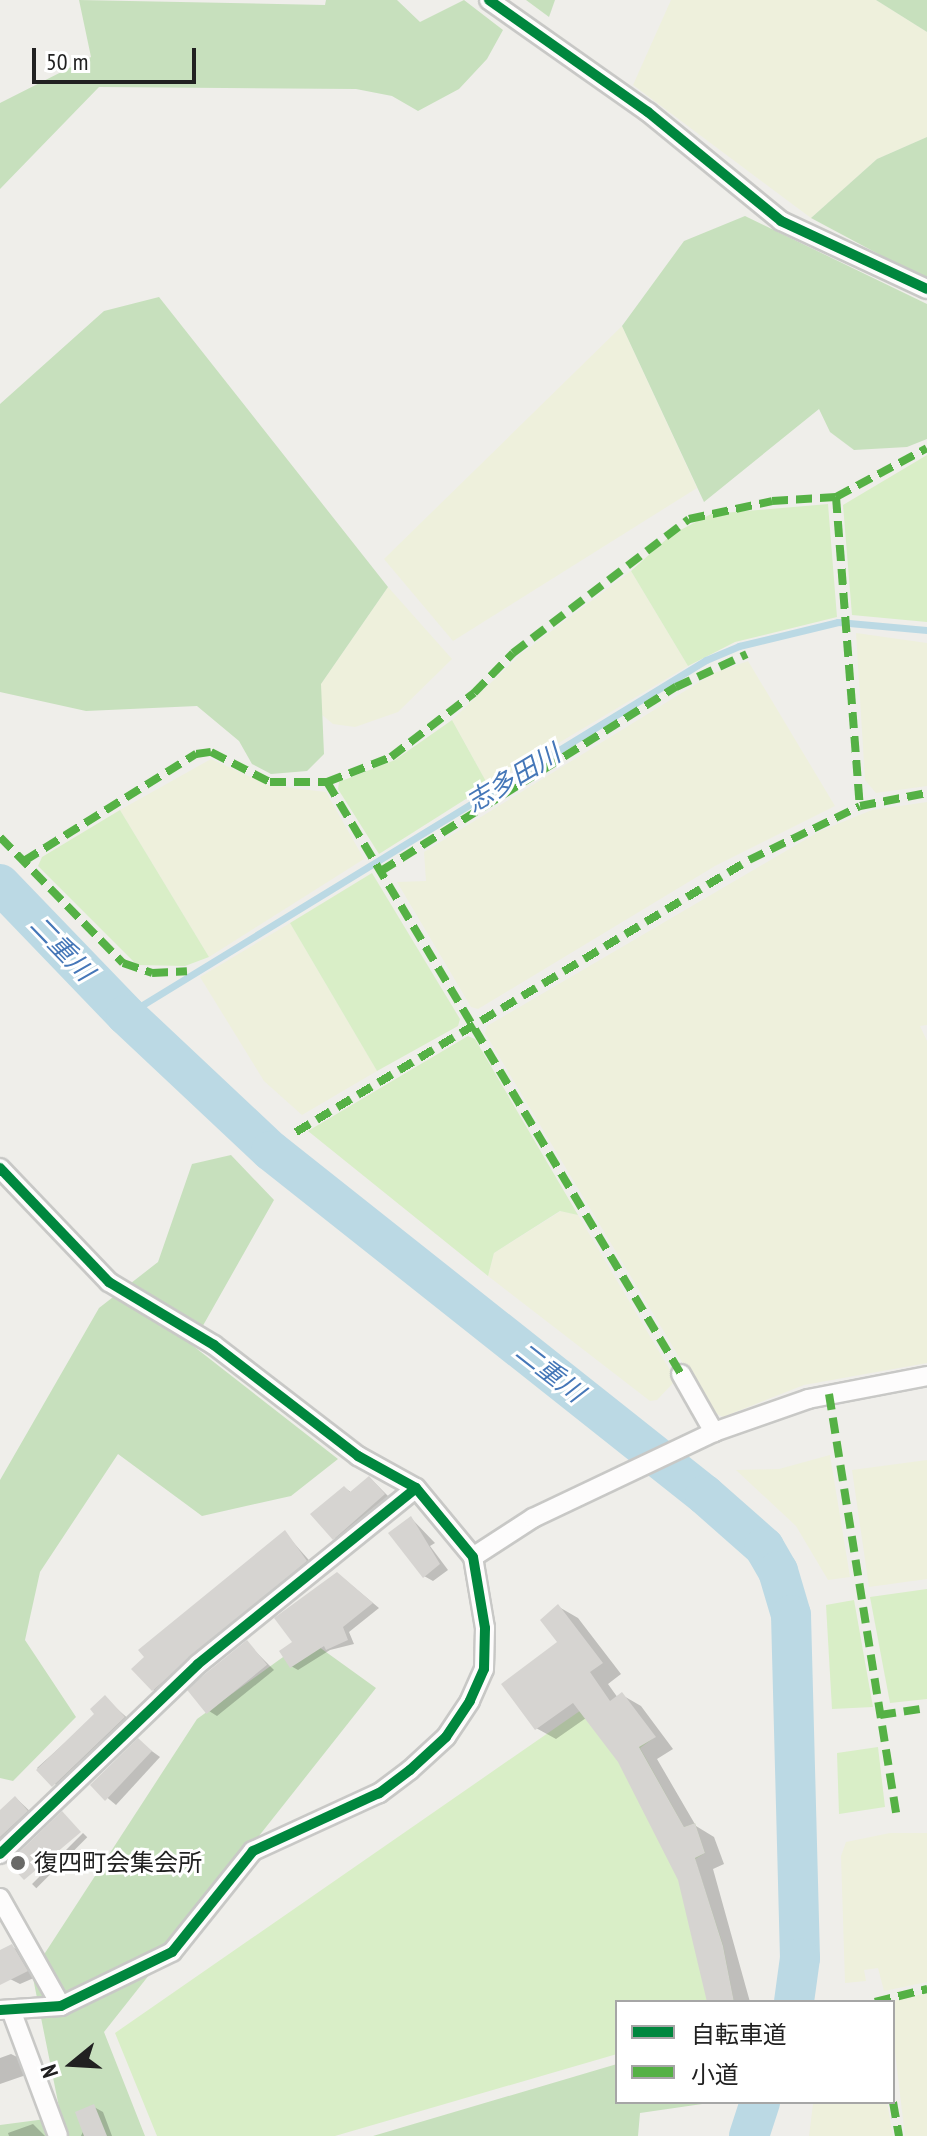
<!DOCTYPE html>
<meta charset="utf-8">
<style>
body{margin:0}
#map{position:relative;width:927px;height:2136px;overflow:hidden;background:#efeeea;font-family:"PT Sans Narrow","Noto Sans JP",sans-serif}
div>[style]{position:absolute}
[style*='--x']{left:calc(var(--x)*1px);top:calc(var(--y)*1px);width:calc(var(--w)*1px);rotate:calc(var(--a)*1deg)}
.farmland>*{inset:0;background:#eef0dc}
.grass>*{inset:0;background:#d9eec7}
.forest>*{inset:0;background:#c7e0bd}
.shadow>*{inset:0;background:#0003;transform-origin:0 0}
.stream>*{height:7px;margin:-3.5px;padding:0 3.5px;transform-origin:3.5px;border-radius:3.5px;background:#bbd9e4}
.river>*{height:40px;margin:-20px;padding:0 20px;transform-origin:20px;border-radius:20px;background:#bbd9e4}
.building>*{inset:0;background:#d6d4d1;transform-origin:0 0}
.roads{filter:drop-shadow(2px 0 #c8c8c6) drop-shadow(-2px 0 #c8c8c6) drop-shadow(0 2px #c8c8c6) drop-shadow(0 -2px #c8c8c6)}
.minor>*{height:18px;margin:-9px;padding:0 9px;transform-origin:9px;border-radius:9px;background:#fdfcfc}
.quiet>*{height:8px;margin-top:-4px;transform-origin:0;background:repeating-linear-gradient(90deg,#55b145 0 16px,transparent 0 24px)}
.cycleway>*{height:10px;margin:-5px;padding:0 5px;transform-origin:5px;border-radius:5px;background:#00873e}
.dots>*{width:22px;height:22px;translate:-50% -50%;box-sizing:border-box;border:4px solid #fff;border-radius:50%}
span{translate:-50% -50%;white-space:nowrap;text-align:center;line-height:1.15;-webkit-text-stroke:6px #fff;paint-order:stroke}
.poi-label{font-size:24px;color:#212121}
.left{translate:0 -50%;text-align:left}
.water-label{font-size:26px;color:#4577b8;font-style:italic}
.legend{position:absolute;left:615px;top:2000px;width:280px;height:104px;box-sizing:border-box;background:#fff;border:2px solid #a6a6a6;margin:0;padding:10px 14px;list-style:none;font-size:24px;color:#212121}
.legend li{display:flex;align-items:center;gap:16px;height:40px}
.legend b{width:40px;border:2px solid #a6a6a6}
.north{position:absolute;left:32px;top:2024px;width:80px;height:80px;-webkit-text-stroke:6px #fff;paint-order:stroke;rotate:252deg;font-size:22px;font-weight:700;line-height:32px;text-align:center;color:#212121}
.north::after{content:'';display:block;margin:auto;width:28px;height:36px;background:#212121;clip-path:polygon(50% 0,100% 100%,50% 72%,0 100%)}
.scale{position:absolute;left:32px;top:48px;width:164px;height:36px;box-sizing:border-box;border:4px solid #212121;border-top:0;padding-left:10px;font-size:24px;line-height:28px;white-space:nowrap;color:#212121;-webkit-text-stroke:6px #fff;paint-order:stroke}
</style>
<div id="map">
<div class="farmland">
<div style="clip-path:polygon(671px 0,876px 0,927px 32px,927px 137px,877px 159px,811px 218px,633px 85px)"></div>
<div style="clip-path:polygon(622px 326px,697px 488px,453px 641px,384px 559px)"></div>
<div style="clip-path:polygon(631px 571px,688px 666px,488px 785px,452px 720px,521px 654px)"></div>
<div style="clip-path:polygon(388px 587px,452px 659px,398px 712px,355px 727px,333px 724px,321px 714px,321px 684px)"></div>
<div style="clip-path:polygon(856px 633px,927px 643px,927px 786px,876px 793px,865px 780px)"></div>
<div style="clip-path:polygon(748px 661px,835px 806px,715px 866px,478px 1009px,471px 1007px,397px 882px,426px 881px,424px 852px,714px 673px)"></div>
<div style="clip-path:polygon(211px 759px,268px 785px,326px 792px,364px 859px,209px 957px,120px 810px)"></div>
<div style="clip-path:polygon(927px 802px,927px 1025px,920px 1026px,927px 1041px,927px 1363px,804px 1385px,723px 1417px,712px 1412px,485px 1033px,487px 1026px,820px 831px,872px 810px)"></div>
<div style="clip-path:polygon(290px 923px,377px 1071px,302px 1115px,264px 1081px,200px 977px)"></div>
<div style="clip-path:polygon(561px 1211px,578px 1215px,676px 1380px,657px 1400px,650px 1401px,488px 1276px,494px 1253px)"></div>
<div style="clip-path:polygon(830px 1455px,850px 1577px,828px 1580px,796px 1526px,736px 1470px,779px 1469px)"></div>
<div style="clip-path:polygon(927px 1460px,927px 1579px,869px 1587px,852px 1470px)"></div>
<div style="clip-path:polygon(890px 1833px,927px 1833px,927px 1982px,884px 1991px,878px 1968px,864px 1970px,866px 1981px,845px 1983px,841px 1856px,846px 1842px)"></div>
<div style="clip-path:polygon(927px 1993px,927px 2136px,905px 2136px,889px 2002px)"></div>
<div style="clip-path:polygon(887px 2102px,893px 2136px,809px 2136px,813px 2104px)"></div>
</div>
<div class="grass">
<div style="clip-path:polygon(927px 455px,927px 622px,852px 615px,843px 505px)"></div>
<div style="clip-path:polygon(828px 504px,837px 617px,735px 642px,688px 666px,631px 571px,671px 535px,711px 514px)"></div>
<div style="clip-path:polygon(452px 720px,488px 785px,379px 854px,338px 789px,339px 782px,395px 760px)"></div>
<div style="clip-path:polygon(120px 810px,209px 957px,185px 966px,137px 965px,38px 866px,42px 857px)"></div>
<div style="clip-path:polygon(372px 873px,460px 1019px,458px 1026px,377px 1071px,290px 923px)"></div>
<div style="clip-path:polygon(468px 1036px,475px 1039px,578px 1215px,560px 1211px,494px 1253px,488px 1276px,308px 1131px)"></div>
<div style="clip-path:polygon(927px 1589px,927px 1699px,890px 1703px,870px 1597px)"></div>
<div style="clip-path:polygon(854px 1600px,873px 1707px,832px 1709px,826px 1605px)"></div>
<div style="clip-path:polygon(587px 1706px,655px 1737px,640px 1748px,684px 1827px,695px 1823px,705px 1853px,695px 1859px,723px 1945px,734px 2002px,617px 2002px,617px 2054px,335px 2136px,157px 2136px,115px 2033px)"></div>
<div style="clip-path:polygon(878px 1747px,885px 1807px,839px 1814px,837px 1753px)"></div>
</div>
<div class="forest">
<div style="clip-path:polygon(79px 0,325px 5px,326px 0,397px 0,420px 22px,464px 0,503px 30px,487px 59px,459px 89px,418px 111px,392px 96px,356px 89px,99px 87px,0 189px,0 103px,91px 57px)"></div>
<div style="clip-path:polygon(526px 0,555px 0,549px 17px)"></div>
<div style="clip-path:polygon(876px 0,927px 0,927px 32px)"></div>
<div style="clip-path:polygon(927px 137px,927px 280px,811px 218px,877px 159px)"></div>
<div style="clip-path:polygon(745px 216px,927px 304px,927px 439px,907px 447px,854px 450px,830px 432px,819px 409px,704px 502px,622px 326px,684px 241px)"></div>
<div style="clip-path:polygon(159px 297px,388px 587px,321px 684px,324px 754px,307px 771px,271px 774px,252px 764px,239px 741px,197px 706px,86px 711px,0 692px,0 404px,104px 311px)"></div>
<div style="clip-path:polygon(231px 1155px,274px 1200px,192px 1345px,338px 1459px,291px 1496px,202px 1516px,118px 1454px,40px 1572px,25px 1640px,76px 1717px,13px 1781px,0 1778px,0 1480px,99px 1308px,158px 1262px,192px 1164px)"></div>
<div style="clip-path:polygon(308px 1639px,376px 1688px,104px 2032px,145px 2136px,0 2136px,0 2125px,61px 2117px,32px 1973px,197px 1719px)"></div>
<div style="clip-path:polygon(617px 2064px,617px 2102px,716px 2102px,640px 2113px,638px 2136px,373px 2136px)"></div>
</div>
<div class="shadow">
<div style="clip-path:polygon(371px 1479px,390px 1498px,340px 1542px,334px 1538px,345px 1488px,352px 1493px)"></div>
<div style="clip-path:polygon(411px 1518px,435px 1543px,430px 1546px,448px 1570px,433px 1581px,424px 1576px)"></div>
<div style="clip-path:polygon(285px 1533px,315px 1567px,163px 1695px,153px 1690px)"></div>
<div style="clip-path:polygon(344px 1579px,379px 1608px,349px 1632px,354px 1644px,330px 1650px,298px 1670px,291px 1666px,295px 1642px)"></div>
<div style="clip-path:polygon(559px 1607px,578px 1618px,621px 1674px,608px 1684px,618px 1698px,622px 1695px,641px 1706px,673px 1749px,657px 1759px,696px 1826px,714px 1837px,724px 1864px,713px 1869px,750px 2002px,709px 2002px,680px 1880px,620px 1761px,586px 1718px,556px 1739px,536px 1728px,560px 1642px)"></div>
<div style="clip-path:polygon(247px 1643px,274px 1670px,217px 1716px,209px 1711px)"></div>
<div style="clip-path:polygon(105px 1698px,133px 1723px,63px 1791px,37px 1768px,97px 1714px)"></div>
<div style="clip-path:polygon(138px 1741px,160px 1757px,116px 1805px,92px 1785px)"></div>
<div style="clip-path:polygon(16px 1798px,36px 1817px,0 1849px,0 1812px)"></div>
<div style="left:83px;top:1833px;width:6px;height:72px;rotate:45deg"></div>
<div style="clip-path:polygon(12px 1947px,22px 1952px,36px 1977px,20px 1984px,10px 1979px,0 1957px)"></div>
<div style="clip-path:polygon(11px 2054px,21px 2059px,26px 2075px,0 2084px,0 2058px)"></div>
<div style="clip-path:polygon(94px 2107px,103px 2112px,112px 2136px,81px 2136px)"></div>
<div style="clip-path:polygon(33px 2124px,45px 2136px,9px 2136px,8px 2133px)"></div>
</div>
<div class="stream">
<div style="--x:126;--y:1015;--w:680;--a:-31.47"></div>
<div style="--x:706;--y:660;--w:36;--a:-23"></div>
<div style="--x:739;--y:646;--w:102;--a:-13.6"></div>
<div style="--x:838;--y:622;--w:89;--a:5.1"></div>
</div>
<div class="river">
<div style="--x:0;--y:884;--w:182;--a:46.1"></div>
<div style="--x:126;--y:1015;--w:199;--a:43.2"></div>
<div style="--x:271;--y:1151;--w:554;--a:38.4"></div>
<div style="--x:705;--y:1495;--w:79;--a:41.4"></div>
<div style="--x:764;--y:1547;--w:28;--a:60"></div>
<div style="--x:778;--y:1571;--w:46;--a:73.5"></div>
<div style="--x:791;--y:1615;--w:343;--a:88.5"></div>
<div style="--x:800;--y:1958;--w:44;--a:97.8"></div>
<div style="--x:749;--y:2136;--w:36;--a:-72"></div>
</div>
<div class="building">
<div style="clip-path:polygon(369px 1476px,385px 1494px,333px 1540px,310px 1514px,344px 1486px,350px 1492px)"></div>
<div style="clip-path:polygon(411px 1516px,440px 1564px,423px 1578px,388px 1533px)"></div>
<div style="clip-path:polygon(285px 1530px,307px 1561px,152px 1691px,131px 1669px,144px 1657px,138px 1650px)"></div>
<div style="clip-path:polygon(337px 1572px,373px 1603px,343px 1627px,348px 1640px,326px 1650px,324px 1646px,290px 1668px,279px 1651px,292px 1642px,274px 1618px)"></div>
<div style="clip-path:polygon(558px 1604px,603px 1663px,590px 1672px,610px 1701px,622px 1692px,656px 1737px,639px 1747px,684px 1827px,695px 1823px,705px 1853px,695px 1858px,723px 1946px,734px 2002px,707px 2002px,678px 1880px,618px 1762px,573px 1703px,535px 1730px,501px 1684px,557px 1642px,540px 1620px)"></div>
<div style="left:247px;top:1640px;width:32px;height:78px;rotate:51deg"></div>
<div style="clip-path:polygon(105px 1695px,125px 1717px,52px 1787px,36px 1770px,94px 1714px,90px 1709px)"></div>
<div style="clip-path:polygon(138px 1738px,152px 1751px,105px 1801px,90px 1785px)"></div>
<div style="clip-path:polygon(15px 1796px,28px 1811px,0 1837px,0 1810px)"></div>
<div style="clip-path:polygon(62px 1811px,81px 1832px,24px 1880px,8px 1863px)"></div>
<div style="clip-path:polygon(12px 1944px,28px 1971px,0 1985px,0 1950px)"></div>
<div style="clip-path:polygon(94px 2104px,107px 2136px,84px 2136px,75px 2112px)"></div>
</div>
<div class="roads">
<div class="minor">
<div style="--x:489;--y:0;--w:194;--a:35.2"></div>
<div style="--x:648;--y:112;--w:172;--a:39.3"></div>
<div style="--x:781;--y:221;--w:161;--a:25"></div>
<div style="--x:0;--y:1168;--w:158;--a:46.3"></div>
<div style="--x:109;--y:1282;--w:122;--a:31"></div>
<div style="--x:214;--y:1345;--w:182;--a:37.6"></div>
<div style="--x:358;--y:1456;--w:66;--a:28.9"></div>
<div style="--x:416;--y:1488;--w:89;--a:50.4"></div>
<div style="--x:473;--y:1557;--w:72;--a:80.4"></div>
<div style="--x:485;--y:1628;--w:41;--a:91.4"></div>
<div style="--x:484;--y:1669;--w:35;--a:114"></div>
<div style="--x:470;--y:1701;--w:43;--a:123.7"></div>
<div style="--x:446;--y:1737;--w:49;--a:137.5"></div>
<div style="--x:410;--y:1770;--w:39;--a:143"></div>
<div style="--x:379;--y:1793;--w:139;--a:155.3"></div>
<div style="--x:253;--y:1851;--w:129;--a:128.7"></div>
<div style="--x:172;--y:1952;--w:123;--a:154.1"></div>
<div style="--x:61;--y:2006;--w:61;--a:176.2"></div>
<div style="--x:681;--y:1374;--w:67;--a:60.4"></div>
<div style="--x:473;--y:1557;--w:72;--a:-33"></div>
<div style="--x:533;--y:1518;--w:200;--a:-25.4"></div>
<div style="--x:714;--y:1432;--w:100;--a:-19.3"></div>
<div style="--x:808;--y:1399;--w:121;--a:-10.9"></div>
<div style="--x:0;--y:1854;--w:274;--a:-43.8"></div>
<div style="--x:198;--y:1664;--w:280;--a:-38.9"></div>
<div style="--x:0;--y:1898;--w:124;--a:60.5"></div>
<div style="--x:11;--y:2010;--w:134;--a:69.5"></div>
</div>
</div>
<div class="quiet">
<div style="--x:836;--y:497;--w:310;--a:85.6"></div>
<div style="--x:327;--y:782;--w:690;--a:59.12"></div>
<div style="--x:0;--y:837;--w:176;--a:45.7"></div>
<div style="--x:123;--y:963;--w:31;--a:19"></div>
<div style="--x:152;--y:973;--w:35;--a:-3"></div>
<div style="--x:24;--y:861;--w:203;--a:-31.9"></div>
<div style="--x:196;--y:754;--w:15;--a:-8"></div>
<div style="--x:211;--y:752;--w:66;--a:27"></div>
<div style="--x:270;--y:782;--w:57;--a:0"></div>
<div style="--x:327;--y:782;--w:69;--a:-21.3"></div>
<div style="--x:391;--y:757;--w:105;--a:-37.6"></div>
<div style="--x:474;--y:693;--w:56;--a:-45.7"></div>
<div style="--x:513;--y:653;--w:221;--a:-37.3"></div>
<div style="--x:689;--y:519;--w:85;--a:-12.2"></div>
<div style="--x:772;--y:501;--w:64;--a:-3.6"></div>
<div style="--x:836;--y:497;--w:103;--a:-28.3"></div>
<div style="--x:381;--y:871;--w:348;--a:-32"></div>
<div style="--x:676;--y:687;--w:78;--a:-24.9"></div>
<div style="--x:296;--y:1132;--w:528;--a:-30.98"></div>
<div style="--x:749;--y:860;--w:123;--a:-25.9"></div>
<div style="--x:860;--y:806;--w:68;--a:-11"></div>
<div style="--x:829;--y:1394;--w:430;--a:80.9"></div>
<div style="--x:880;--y:1715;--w:48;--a:-8.5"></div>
<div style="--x:875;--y:2002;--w:54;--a:-14"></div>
<div style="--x:893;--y:2102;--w:35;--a:80"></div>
</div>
<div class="cycleway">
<div style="--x:489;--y:0;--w:194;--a:35.2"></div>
<div style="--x:648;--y:112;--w:172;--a:39.3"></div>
<div style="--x:781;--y:221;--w:161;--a:25"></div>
<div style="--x:0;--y:1168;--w:158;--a:46.3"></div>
<div style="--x:109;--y:1282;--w:122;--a:31"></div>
<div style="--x:214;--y:1345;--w:182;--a:37.6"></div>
<div style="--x:358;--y:1456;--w:66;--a:28.9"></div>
<div style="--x:416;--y:1488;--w:89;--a:50.4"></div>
<div style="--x:473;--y:1557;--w:72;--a:80.4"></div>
<div style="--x:485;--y:1628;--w:41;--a:91.4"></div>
<div style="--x:484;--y:1669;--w:35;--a:114"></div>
<div style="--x:470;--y:1701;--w:43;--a:123.7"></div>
<div style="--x:446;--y:1737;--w:49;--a:137.5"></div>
<div style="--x:410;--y:1770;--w:39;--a:143"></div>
<div style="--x:379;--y:1793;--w:139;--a:155.3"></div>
<div style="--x:253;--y:1851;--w:129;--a:128.7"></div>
<div style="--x:172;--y:1952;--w:123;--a:154.1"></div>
<div style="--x:61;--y:2006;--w:61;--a:176.2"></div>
<div style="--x:0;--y:1854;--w:274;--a:-43.8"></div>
<div style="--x:198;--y:1664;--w:280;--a:-38.9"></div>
</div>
<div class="dots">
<div style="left:18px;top:1863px;background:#696967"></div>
</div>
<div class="poi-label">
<span class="left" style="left:34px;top:1863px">復四町会集会所</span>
</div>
<div class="water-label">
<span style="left:513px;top:778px;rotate:-31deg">志多田川</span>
<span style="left:62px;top:948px;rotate:46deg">二重川</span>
<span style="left:550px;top:1372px;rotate:38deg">二重川</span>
</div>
<ul class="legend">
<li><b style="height:10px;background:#00873e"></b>自転車道</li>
<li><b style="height:10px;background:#55b145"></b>小道</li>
</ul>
<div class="north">N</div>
<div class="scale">50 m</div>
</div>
